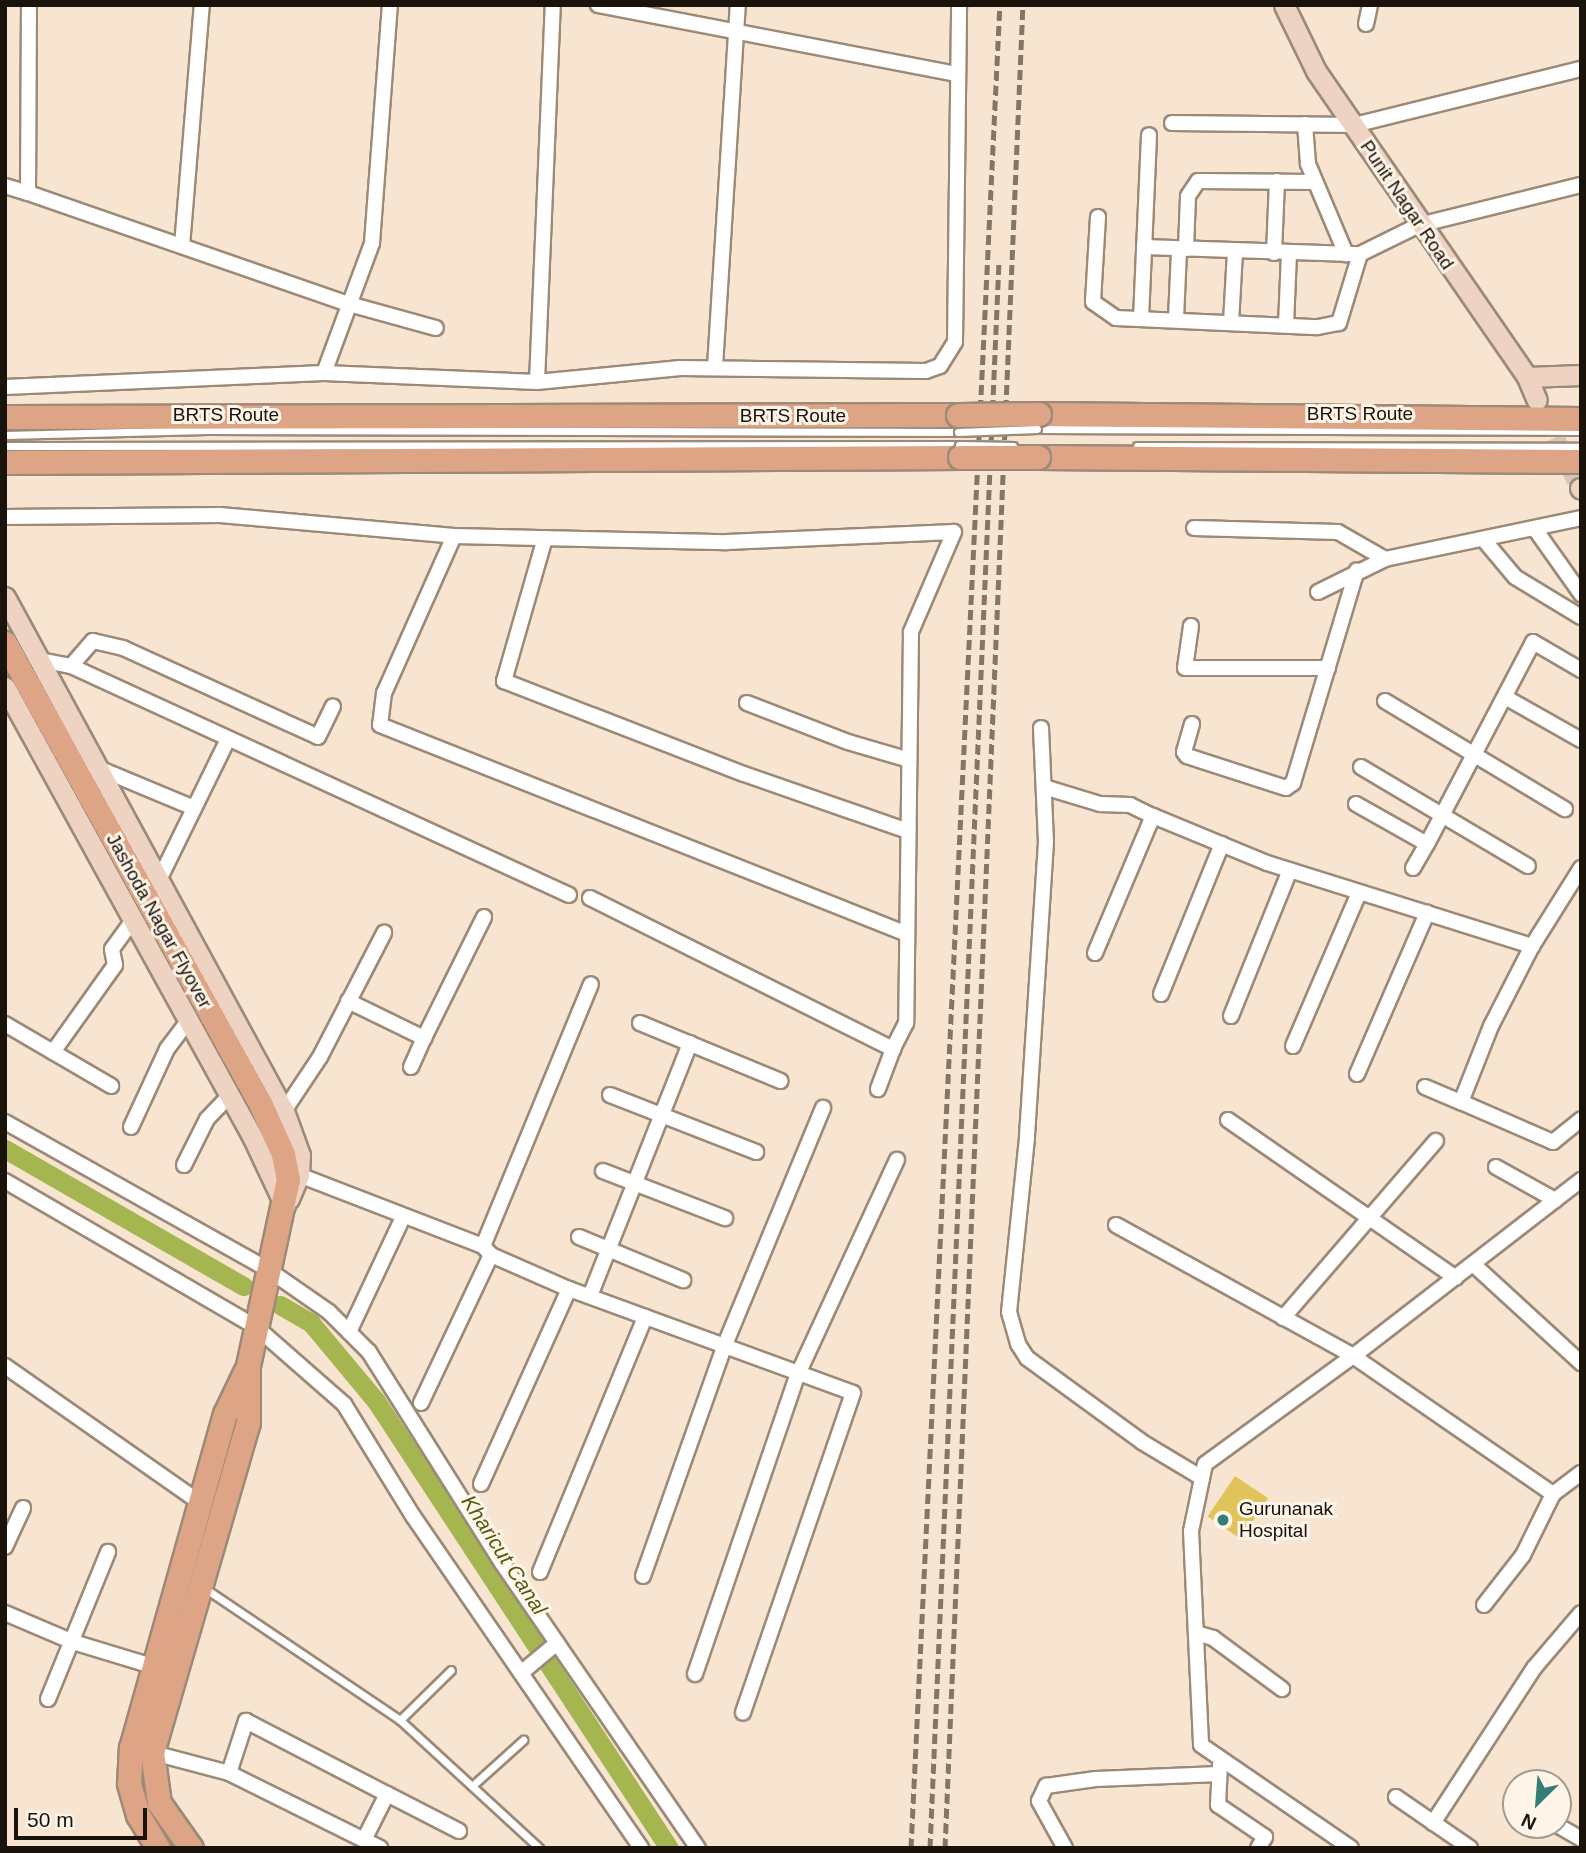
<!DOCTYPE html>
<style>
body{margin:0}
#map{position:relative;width:1586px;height:1853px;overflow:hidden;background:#f7e5d1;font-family:Helvetica,sans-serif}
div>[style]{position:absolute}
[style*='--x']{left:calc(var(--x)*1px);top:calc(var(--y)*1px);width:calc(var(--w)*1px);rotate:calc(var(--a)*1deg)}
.canal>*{height:19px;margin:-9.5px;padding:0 9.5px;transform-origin:9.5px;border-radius:9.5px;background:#a5b650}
.building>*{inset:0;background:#e0c359;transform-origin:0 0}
.secondary-tunnel>*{height:19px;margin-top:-9.5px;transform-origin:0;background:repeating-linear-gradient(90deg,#d6c6b3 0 19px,transparent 0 29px)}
.roads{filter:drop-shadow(2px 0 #9b8a78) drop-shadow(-2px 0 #9b8a78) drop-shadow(0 2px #9b8a78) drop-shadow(0 -2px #9b8a78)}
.lane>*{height:7px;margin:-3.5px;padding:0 3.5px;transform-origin:3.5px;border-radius:3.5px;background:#fff}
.street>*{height:14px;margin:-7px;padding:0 7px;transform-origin:7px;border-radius:7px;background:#fff}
.secondary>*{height:19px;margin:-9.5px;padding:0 9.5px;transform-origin:9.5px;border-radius:9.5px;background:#eed2c2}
.primary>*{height:23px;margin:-11.5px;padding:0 11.5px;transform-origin:11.5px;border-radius:11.5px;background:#dea486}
.rail>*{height:5px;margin-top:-2.5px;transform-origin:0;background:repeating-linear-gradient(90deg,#827669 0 10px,transparent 0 15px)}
.bridges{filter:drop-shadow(2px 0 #9b8a78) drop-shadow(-2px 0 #9b8a78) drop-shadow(0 2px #9b8a78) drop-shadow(0 -2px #9b8a78)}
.lane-bridge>*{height:7px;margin:-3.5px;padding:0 3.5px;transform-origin:3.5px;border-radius:3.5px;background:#fff}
.primary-bridge>*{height:23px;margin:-11.5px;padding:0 11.5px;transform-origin:11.5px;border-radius:11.5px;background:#dea486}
.dots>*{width:19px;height:19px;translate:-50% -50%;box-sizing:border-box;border:4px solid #fff4e8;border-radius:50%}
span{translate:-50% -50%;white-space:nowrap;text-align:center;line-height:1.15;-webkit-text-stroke:6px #fff4e8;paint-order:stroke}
.street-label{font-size:19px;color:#19130c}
.poi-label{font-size:19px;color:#19130c}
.left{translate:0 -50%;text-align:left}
.water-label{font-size:21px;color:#515c12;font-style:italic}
.frame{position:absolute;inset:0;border:7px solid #19130c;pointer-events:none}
.north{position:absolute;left:1502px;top:1769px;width:70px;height:70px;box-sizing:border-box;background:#fff4e8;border:2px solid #a39a90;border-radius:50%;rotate:205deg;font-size:19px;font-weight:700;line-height:28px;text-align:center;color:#19130c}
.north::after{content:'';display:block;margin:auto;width:24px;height:32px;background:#357d77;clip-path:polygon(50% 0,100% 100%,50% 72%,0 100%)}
.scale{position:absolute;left:14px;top:1808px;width:133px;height:32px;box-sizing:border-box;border:4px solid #19130c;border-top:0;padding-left:9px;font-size:21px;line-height:24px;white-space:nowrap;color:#19130c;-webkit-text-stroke:5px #fff4e8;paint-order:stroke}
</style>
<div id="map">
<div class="canal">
<div style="--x:5;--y:1149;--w:275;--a:29.9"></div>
<div style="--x:280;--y:1305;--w:36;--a:30"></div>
<div style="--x:311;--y:1323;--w:102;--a:50.2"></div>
<div style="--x:376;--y:1401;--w:534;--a:56.76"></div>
</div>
<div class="building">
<div style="left:1235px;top:1476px;width:40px;height:49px;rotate:34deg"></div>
</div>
<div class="secondary-tunnel">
<div style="--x:1542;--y:411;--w:86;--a:63.7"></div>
</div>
<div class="roads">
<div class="lane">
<div style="--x:1037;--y:429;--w:544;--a:0.21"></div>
<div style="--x:5;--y:435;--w:202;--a:-1.4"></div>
<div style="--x:207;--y:430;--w:751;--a:0.15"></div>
<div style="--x:5;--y:446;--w:954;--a:-0.06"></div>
<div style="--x:1137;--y:446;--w:444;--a:0.1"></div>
<div style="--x:203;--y:1587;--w:238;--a:34"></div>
<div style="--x:400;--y:1720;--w:189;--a:42.6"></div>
<div style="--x:400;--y:1720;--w:71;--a:-44.4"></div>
<div style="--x:472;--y:1786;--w:69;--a:-42"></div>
</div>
<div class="street">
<div style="--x:598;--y:5;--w:364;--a:10.9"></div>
<div style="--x:1366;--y:24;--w:19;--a:-78"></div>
<div style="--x:1172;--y:123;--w:182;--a:0.6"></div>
<div style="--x:1354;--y:125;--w:234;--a:-13.9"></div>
<div style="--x:1305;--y:124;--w:40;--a:85.7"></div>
<div style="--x:1308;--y:164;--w:98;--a:67.1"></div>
<div style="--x:5;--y:186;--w:24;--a:17"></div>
<div style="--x:28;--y:193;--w:188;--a:-89.7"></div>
<div style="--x:28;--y:193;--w:340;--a:19.1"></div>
<div style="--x:349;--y:304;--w:90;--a:15.4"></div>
<div style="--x:1098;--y:217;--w:85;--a:93.4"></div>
<div style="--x:1093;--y:302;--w:28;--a:35"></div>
<div style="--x:1116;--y:318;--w:202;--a:2.6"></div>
<div style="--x:1318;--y:327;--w:21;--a:-11"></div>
<div style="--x:1339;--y:323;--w:72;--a:-73.1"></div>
<div style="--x:182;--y:246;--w:242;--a:-85.3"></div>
<div style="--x:1144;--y:247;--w:216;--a:1.9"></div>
<div style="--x:1360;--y:254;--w:66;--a:-26.2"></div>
<div style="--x:1419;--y:225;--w:167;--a:-13.9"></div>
<div style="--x:1186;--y:249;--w:53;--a:-87.8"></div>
<div style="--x:1188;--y:196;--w:18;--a:-56"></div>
<div style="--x:1198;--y:181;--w:116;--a:0.5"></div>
<div style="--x:1274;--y:253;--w:72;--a:-87.6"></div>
<div style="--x:1141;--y:319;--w:184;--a:-87.5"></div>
<div style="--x:1176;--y:319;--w:70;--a:-87.5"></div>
<div style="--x:1231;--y:323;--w:72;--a:-86.8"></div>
<div style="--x:1286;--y:325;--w:72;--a:-87.6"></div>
<div style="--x:715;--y:367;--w:363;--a:-86.4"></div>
<div style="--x:324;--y:373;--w:139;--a:-69.7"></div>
<div style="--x:372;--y:243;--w:239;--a:-85.7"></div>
<div style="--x:537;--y:382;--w:377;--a:-87.6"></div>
<div style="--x:5;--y:387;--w:319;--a:-2.5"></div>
<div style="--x:324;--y:373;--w:213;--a:2.4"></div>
<div style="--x:537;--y:382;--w:144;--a:-5.6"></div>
<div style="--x:680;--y:368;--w:246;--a:0.7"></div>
<div style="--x:926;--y:371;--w:15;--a:-20"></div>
<div style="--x:940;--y:366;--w:28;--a:-58"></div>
<div style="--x:955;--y:342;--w:337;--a:-89.3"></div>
<div style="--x:5;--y:517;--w:215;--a:-0.5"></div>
<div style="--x:220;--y:515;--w:235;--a:5.1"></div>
<div style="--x:454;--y:536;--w:273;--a:1.3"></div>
<div style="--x:727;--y:542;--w:227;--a:-2.5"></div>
<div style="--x:954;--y:532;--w:109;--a:113.3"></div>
<div style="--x:911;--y:632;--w:391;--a:90.7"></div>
<div style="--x:906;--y:1023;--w:29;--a:117"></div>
<div style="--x:1194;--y:528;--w:144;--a:1.6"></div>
<div style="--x:1338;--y:532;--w:54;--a:29.9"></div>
<div style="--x:1535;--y:529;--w:80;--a:54.7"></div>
<div style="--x:454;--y:536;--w:172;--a:114"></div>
<div style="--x:384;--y:693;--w:32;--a:97"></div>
<div style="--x:380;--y:725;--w:567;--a:21.63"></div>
<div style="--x:545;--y:538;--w:149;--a:106"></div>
<div style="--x:504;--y:681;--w:257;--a:21.2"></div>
<div style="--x:744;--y:774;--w:174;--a:19.2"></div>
<div style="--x:1484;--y:540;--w:48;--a:50"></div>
<div style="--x:1515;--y:577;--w:77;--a:31.2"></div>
<div style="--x:1318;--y:592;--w:75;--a:-26.2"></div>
<div style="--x:1385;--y:559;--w:200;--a:-11.8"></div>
<div style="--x:1191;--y:626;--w:42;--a:98.1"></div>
<div style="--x:1185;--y:668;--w:143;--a:0"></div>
<div style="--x:40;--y:660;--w:32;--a:11"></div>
<div style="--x:71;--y:666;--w:548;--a:24.69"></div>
<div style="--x:71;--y:666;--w:33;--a:-49"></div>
<div style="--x:93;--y:641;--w:31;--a:13"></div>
<div style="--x:123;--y:648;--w:214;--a:24.5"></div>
<div style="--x:318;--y:737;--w:34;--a:-64"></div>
<div style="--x:1505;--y:697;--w:87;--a:29.5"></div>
<div style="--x:1385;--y:701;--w:210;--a:31"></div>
<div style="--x:747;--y:703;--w:108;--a:21.1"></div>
<div style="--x:848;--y:742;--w:64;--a:16.4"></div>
<div style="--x:1192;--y:724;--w:29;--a:106"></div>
<div style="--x:1184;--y:752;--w:5;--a:53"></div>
<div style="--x:1187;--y:756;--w:104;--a:17.9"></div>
<div style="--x:1286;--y:788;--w:9;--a:-36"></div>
<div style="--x:1293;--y:783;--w:222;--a:-73.3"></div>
<div style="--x:1041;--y:728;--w:114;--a:87.5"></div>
<div style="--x:1046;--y:842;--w:297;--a:93.7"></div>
<div style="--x:1027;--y:1138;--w:175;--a:95.9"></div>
<div style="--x:1009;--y:1312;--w:33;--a:74"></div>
<div style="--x:1018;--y:1344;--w:17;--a:57"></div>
<div style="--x:1027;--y:1358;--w:142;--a:36.1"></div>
<div style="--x:1142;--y:1442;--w:70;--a:31"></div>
<div style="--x:1361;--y:767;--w:194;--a:30.7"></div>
<div style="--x:98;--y:768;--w:104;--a:22.6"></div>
<div style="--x:1044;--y:787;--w:59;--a:16.9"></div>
<div style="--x:1100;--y:804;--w:30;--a:2"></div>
<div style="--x:1130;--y:805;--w:25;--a:26"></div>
<div style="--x:1356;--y:804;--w:81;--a:29.4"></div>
<div style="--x:1427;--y:844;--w:228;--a:-62.3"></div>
<div style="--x:1533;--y:642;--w:56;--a:30.3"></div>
<div style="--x:1413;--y:868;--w:28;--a:-60"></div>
<div style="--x:1581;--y:868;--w:92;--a:122.1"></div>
<div style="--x:1532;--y:946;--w:90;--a:117.1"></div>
<div style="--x:1491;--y:1026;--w:82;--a:111.5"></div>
<div style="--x:1461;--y:1102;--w:100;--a:23.5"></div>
<div style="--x:1553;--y:1142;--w:36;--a:-39"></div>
<div style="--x:159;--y:880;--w:157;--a:-63.9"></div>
<div style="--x:590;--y:898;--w:339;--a:26.5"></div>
<div style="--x:893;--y:1049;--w:43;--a:110.6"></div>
<div style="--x:1095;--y:953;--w:149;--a:-67.1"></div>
<div style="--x:1153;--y:816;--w:123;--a:22.4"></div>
<div style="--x:1267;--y:863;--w:278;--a:17.4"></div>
<div style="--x:1161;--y:994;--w:162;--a:-67.9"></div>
<div style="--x:348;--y:1001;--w:85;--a:26"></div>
<div style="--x:424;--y:1038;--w:135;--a:-63.6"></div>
<div style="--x:1231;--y:1016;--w:157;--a:-68"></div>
<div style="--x:640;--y:1023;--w:152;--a:22.4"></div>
<div style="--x:5;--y:1024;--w:123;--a:30.3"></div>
<div style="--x:1293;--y:1046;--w:167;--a:-66.7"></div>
<div style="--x:53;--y:1052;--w:107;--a:-54.5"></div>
<div style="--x:115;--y:965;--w:16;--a:-101"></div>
<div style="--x:112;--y:949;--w:37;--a:-54"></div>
<div style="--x:411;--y:1067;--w:32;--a:-66"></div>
<div style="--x:1357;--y:1074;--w:176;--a:-66.5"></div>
<div style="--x:1425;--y:1087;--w:39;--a:23"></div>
<div style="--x:610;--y:1095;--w:157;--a:21.3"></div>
<div style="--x:284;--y:1111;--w:65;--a:-56.3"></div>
<div style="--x:320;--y:1057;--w:140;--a:-62.7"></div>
<div style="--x:1228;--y:1120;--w:277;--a:34.7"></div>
<div style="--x:5;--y:1122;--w:304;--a:29.3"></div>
<div style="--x:270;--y:1271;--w:72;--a:34.8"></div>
<div style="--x:329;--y:1312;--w:57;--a:45"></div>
<div style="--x:369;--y:1352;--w:249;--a:57.8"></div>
<div style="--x:502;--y:1563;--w:346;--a:55.5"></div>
<div style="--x:131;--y:1127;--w:86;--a:-65.2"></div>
<div style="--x:167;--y:1049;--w:36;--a:-53"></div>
<div style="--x:184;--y:1165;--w:51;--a:-63.4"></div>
<div style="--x:207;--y:1119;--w:33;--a:-46"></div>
<div style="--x:1496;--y:1167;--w:68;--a:29.2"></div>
<div style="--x:603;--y:1171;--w:131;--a:21.1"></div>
<div style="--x:299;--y:1175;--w:197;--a:21.1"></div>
<div style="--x:483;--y:1246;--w:12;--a:48"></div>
<div style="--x:491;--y:1255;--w:85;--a:23.6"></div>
<div style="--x:569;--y:1289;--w:302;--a:20.1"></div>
<div style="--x:853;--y:1393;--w:338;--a:109"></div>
<div style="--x:1581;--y:1180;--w:288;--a:142.3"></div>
<div style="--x:1353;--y:1356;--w:243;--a:34.6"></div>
<div style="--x:1553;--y:1494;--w:35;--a:-37"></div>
<div style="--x:5;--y:1181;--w:290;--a:30.2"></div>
<div style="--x:256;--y:1327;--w:117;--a:41.2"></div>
<div style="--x:344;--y:1404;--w:132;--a:58.4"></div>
<div style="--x:413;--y:1516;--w:403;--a:55.5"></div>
<div style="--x:1116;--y:1225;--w:271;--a:28.9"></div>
<div style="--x:1353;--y:1356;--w:183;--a:143.9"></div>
<div style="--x:1205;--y:1464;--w:68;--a:101.8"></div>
<div style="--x:1191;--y:1531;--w:214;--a:87.3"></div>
<div style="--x:1201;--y:1745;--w:182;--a:34.5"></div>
<div style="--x:579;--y:1237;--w:113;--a:22.5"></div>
<div style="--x:483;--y:1246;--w:283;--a:-67.6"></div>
<div style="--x:1473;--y:1264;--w:147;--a:42.5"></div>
<div style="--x:590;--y:1296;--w:272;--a:-68.4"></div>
<div style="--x:1283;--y:1318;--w:234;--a:-49.2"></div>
<div style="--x:349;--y:1332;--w:127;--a:-64.8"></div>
<div style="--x:5;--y:1366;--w:241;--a:35"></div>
<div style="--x:421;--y:1403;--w:164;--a:-64.7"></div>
<div style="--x:481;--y:1484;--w:214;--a:-65.7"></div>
<div style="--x:5;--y:1547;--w:43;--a:-65.2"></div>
<div style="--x:540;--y:1572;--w:276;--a:-67.6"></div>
<div style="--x:643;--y:1576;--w:243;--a:-70.5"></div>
<div style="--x:724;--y:1347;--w:259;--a:-67.5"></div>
<div style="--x:1484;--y:1605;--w:63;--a:-52"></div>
<div style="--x:1523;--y:1555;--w:68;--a:-63.8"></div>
<div style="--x:5;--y:1613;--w:74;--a:23.1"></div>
<div style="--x:73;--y:1642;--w:93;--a:16.9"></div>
<div style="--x:1196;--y:1633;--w:18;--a:16"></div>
<div style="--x:1213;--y:1638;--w:86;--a:36.5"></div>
<div style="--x:521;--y:1673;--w:47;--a:-39.8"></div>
<div style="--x:695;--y:1674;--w:317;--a:-71.1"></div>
<div style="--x:798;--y:1374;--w:236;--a:-65.2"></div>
<div style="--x:48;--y:1699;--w:159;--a:-67.8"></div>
<div style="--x:146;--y:1751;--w:86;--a:14.8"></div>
<div style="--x:229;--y:1773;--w:169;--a:26.4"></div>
<div style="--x:1220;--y:1765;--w:40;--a:92.9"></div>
<div style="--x:1218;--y:1805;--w:57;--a:34.2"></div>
<div style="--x:1265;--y:1837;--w:13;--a:122"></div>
<div style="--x:229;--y:1773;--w:55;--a:-71.9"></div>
<div style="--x:246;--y:1721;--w:159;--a:27.4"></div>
<div style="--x:387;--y:1794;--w:51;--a:116.6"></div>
<div style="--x:387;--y:1794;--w:81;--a:27.2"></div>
<div style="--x:1396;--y:1797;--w:90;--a:34.6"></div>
<div style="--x:1433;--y:1823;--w:185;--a:-56.9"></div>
<div style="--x:1534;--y:1668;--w:72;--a:-49.5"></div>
<div style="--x:1557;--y:1825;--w:28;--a:30"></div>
<div style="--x:1065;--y:1848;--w:54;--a:-119"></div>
<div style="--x:1039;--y:1801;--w:17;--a:-65"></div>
<div style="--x:1046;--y:1786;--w:50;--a:-8"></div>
<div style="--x:1096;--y:1779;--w:123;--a:-2.3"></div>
</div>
<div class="secondary">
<div style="--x:1284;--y:5;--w:73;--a:64.1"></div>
<div style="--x:1316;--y:71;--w:372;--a:55.4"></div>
<div style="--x:1527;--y:377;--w:25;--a:67"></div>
<div style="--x:1527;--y:377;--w:54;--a:-2.1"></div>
<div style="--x:1580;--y:488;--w:1;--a:45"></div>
<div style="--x:5;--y:597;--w:585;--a:61.51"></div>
<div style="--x:284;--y:1111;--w:47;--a:70"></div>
<div style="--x:300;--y:1155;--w:20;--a:93"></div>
<div style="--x:299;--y:1175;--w:26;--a:113"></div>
<div style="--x:5;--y:687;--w:515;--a:61.19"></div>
<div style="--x:253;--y:1138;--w:75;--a:64.8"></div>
</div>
<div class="primary">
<div style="--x:1039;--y:414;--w:542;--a:0.53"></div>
<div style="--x:5;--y:417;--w:953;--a:-0.12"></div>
<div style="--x:1038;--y:457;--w:543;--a:0.42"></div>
<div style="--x:5;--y:462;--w:955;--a:-0.3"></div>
<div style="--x:5;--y:643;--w:526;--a:61"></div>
<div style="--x:260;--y:1103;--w:56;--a:65.7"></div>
<div style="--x:283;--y:1154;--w:25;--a:79"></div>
<div style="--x:288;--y:1179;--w:191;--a:102.1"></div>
<div style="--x:248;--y:1366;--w:56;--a:90"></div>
<div style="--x:248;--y:1422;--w:344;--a:106.2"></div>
<div style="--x:152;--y:1752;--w:51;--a:82.2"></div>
<div style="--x:159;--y:1803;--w:55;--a:54.6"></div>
<div style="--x:158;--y:1848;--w:39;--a:-121"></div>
<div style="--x:138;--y:1815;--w:33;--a:-106"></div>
<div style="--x:129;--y:1783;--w:35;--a:-87"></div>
<div style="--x:131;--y:1748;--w:347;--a:-74.3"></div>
<div style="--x:225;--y:1414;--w:47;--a:-64.5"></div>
</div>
</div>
<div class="rail">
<div style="--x:911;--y:1848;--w:1845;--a:-87.24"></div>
<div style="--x:930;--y:1848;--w:1586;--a:-87.51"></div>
<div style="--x:945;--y:1848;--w:1845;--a:-87.58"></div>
</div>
<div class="bridges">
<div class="lane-bridge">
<div style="--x:958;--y:432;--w:79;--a:-2.2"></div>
<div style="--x:959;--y:445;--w:54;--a:1.1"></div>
</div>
<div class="primary-bridge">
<div style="--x:958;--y:415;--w:81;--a:-0.7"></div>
<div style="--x:960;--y:457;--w:78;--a:0"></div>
</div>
</div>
<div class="dots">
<div style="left:1223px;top:1520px;background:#357d77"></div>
</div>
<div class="street-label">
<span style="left:1407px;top:205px;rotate:56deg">Punit Nagar Road</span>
<span style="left:1360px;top:414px">BRTS Route</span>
<span style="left:226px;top:415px">BRTS Route</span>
<span style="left:793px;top:416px">BRTS Route</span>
<span style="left:159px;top:921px;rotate:61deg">Jashoda Nagar Flyover</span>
</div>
<div class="poi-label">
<span class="left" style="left:1239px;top:1520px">Gurunanak<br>Hospital</span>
</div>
<div class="water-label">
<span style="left:504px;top:1555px;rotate:57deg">Kharicut Canal</span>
</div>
<div class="frame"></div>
<div class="north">N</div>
<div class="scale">50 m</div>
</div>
